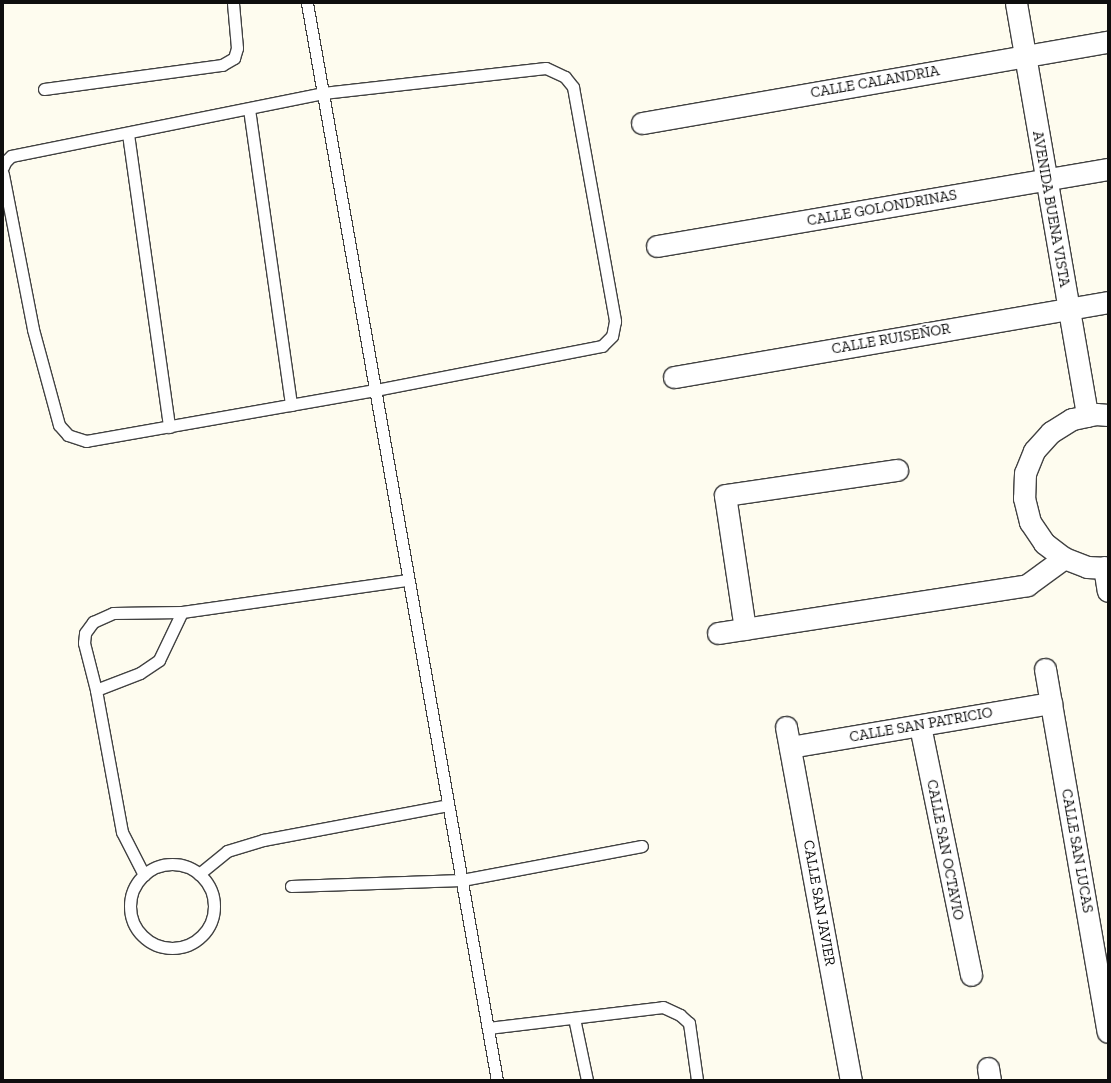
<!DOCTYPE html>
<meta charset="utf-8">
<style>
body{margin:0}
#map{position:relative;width:1111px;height:1083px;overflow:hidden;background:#fefcef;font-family:"Zilla Slab",serif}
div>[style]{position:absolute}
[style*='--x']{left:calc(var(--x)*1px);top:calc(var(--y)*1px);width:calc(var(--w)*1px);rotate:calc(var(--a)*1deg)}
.roads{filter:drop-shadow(1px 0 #414141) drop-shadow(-1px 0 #414141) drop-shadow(0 1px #414141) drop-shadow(0 -1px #414141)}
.lane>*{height:11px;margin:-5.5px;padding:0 5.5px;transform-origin:5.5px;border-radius:5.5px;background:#fff}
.lane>.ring{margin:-5.5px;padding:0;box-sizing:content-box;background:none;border:11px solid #fff;border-radius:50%}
.street>*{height:21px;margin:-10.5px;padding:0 10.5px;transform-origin:10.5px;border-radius:10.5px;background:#fff}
span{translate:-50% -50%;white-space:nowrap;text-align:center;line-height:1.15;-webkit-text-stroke:4px #fff;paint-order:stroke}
.street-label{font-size:15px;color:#0e0e0e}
.frame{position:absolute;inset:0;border:4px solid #0e0e0e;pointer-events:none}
</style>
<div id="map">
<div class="roads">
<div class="lane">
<div style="--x:307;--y:3;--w:1094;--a:80"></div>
<div style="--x:44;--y:89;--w:180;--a:-7.7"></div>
<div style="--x:222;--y:65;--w:14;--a:-30"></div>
<div style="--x:234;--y:58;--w:10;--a:-73"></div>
<div style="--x:237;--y:48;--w:45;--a:-95.1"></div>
<div style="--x:249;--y:109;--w:299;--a:81.9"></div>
<div style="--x:128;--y:134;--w:296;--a:82"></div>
<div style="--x:3;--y:167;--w:5;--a:-68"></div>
<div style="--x:5;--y:162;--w:8;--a:-45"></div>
<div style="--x:11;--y:156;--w:318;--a:-11.4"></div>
<div style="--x:323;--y:93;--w:224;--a:-6.4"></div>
<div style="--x:546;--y:68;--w:21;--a:25"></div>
<div style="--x:565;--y:77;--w:13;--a:51"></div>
<div style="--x:573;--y:87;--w:238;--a:79.8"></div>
<div style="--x:615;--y:321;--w:15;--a:101"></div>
<div style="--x:612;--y:336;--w:14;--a:135"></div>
<div style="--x:602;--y:346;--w:231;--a:169"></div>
<div style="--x:375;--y:390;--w:293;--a:170"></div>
<div style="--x:86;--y:441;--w:19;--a:-162"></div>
<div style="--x:68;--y:435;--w:13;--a:-132"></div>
<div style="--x:59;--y:425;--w:99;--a:-105.2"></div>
<div style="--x:33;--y:329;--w:158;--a:-101"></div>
<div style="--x:96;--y:690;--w:47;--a:-21.1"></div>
<div style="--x:140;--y:673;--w:23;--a:-34"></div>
<div style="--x:159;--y:660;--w:53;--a:-64.4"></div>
<div class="ring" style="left:130px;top:864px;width:73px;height:73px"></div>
<div style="--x:199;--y:874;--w:36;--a:-39"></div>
<div style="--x:227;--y:851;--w:38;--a:-17"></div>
<div style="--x:263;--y:840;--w:188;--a:-10.7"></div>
<div style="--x:144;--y:875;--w:48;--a:-117.1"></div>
<div style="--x:122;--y:832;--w:144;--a:-100.4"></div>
<div style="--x:96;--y:690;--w:49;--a:-104.3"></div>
<div style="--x:84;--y:643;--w:10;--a:-84"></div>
<div style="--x:85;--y:633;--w:14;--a:-54"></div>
<div style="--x:93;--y:622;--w:22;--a:-24"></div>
<div style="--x:113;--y:613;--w:69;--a:-0.8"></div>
<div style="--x:182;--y:612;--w:228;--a:-8.1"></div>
<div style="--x:291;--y:886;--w:171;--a:-2"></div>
<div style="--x:462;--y:880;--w:183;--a:-10.7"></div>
<div style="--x:574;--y:1018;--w:63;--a:78.2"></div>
<div style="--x:488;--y:1028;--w:176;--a:-6.8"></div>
<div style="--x:663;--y:1007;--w:19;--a:25"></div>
<div style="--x:680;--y:1015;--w:12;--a:42"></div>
<div style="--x:689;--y:1023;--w:58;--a:82"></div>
</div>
<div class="street">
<div style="--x:1016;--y:3;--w:419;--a:80.2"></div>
<div style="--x:642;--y:123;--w:473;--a:-9.9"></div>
<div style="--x:657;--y:246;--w:458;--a:-9.7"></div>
<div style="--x:674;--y:377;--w:440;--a:-9.8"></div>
<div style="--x:1108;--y:415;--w:12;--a:-175"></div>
<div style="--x:1096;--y:414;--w:25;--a:168"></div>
<div style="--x:1072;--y:419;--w:25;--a:148"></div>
<div style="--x:1051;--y:432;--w:25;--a:132"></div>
<div style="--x:1034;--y:451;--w:24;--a:112"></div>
<div style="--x:1025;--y:473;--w:25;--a:92"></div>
<div style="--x:1024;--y:498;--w:25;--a:76"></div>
<div style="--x:1030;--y:522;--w:25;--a:56"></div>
<div style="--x:1044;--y:543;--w:25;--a:37"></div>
<div style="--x:1064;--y:558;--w:25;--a:21"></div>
<div style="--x:1087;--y:567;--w:21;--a:3"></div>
<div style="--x:1104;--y:567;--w:24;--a:81"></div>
<div style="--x:745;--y:629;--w:135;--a:-98.5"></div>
<div style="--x:725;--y:495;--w:174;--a:-8.3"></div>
<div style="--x:718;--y:633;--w:313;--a:-8.8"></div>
<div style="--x:1027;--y:585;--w:46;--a:-36.1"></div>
<div style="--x:1045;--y:669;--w:368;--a:80.2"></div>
<div style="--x:920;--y:726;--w:254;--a:78.4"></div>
<div style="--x:786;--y:727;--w:359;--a:79.6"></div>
<div style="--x:790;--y:747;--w:265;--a:-9.6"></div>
<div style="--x:988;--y:1068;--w:12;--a:81"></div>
</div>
</div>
<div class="street-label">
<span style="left:875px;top:82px;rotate:-10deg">CALLE CALANDRIA</span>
<span style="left:882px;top:208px;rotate:-10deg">CALLE GOLONDRINAS</span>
<span style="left:1051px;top:209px;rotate:80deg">AVENIDA BUENA VISTA</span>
<span style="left:891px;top:339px;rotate:-10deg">CALLE RUISEÑOR</span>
<span style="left:921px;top:725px;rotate:-10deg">CALLE SAN PATRICIO</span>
<span style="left:945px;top:850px;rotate:79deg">CALLE SAN OCTAVIO</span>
<span style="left:1077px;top:851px;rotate:80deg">CALLE SAN LUCAS</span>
<span style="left:819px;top:903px;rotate:80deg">CALLE SAN JAVIER</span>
</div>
<div class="frame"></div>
</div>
